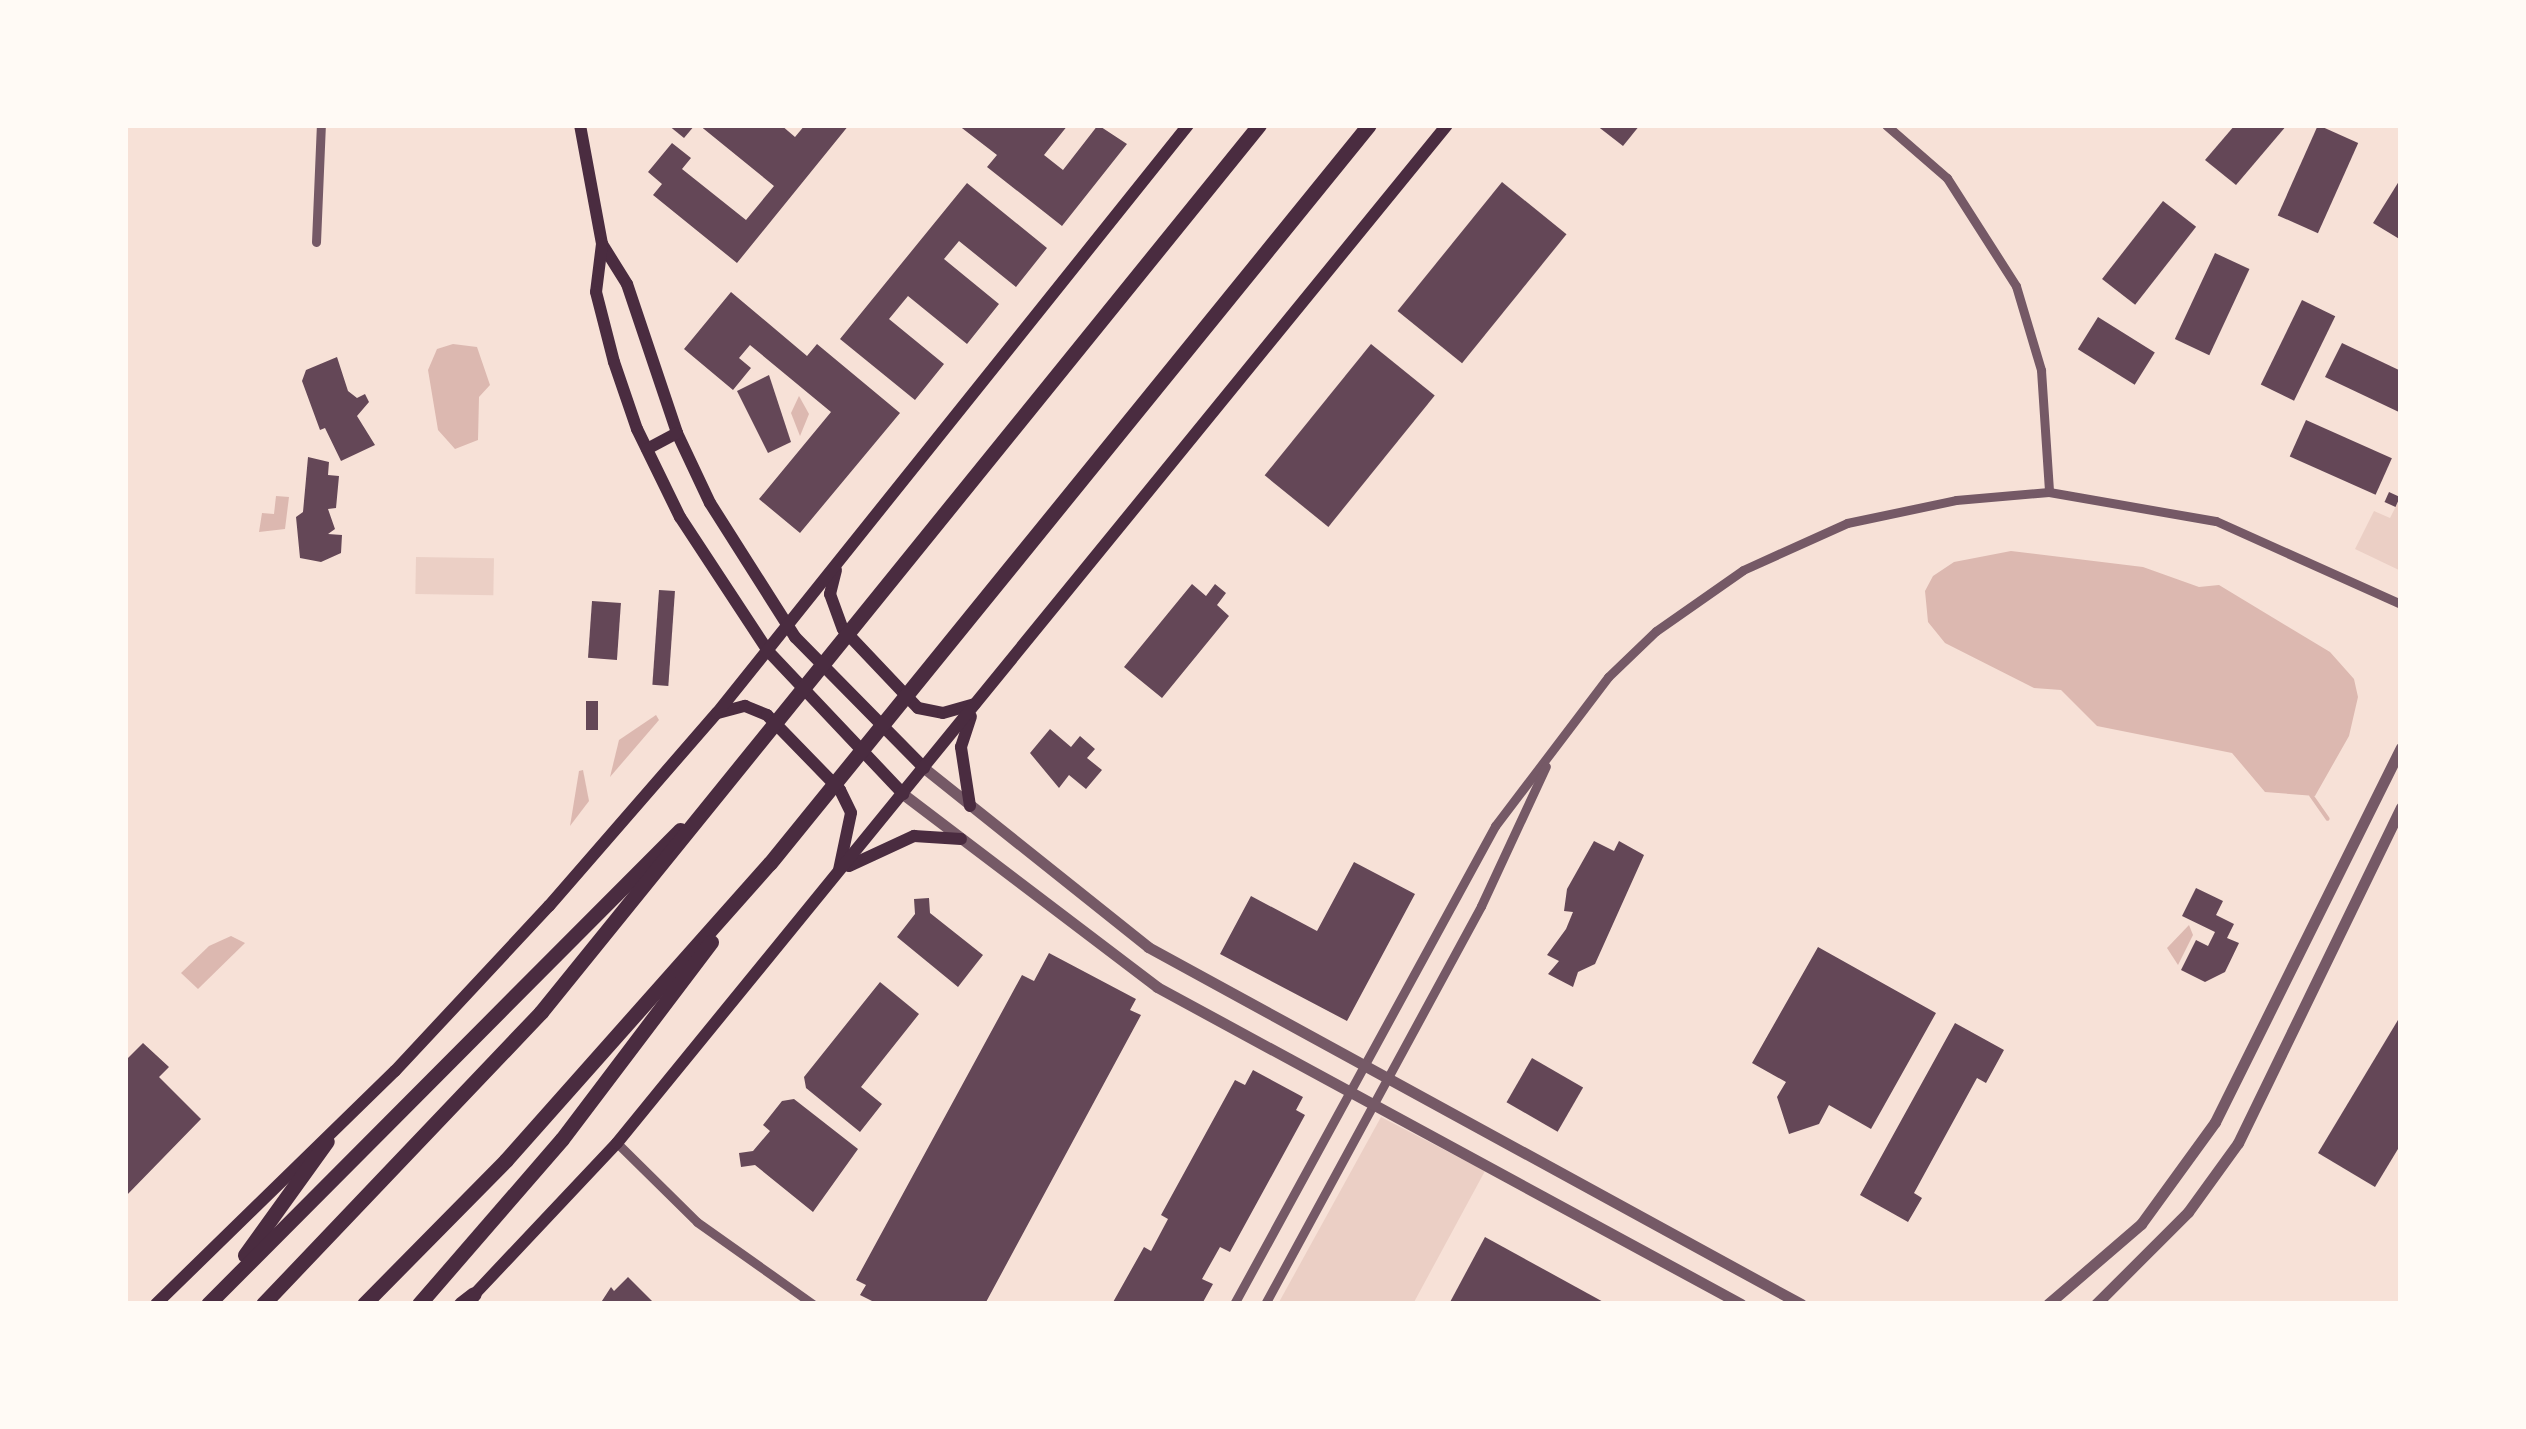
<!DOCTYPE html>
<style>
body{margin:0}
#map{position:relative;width:2526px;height:1429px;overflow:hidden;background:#f7e1d7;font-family:"Varela Round",sans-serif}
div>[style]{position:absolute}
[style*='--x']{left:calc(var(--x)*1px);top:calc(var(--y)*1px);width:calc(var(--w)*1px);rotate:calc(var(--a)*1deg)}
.green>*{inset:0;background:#ebcfc5;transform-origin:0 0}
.water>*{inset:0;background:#dcb8b0}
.stream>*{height:4px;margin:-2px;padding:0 2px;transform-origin:2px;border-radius:2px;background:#dcb8b0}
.building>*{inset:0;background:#644757;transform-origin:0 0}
.minor>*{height:9px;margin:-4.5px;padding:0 4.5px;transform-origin:4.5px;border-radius:4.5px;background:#755966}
.tertiary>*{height:11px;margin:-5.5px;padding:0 5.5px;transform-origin:5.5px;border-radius:5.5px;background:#755966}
.secondary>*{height:12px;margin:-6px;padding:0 6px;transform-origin:6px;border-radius:6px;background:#4a2c40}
.motorway>*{height:15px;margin:-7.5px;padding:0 7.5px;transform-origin:7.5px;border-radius:7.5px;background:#4a2c40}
span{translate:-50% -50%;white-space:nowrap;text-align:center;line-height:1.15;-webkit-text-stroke:8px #fffaf5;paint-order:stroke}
.frame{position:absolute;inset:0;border:128px solid #fffaf5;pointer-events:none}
</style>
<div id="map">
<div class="green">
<div style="clip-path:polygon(2401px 496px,2401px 571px,2355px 549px,2374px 511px,2390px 518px)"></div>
<div style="left:416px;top:557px;width:78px;height:37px;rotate:1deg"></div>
<div style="clip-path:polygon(1381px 1117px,1485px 1171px,1413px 1304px,1278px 1304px)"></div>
</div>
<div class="water">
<div style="clip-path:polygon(453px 344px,477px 347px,490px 385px,479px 397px,478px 440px,455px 449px,438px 430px,428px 370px,437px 349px)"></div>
<div style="clip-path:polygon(799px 396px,809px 414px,800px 436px,791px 413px)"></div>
<div style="clip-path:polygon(276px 496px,289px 497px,285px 529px,259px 532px,262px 513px,274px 514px)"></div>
<div style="clip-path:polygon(2011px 551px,2143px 567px,2199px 587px,2219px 585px,2330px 652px,2354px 679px,2358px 697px,2349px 736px,2315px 796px,2265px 792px,2232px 753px,2097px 726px,2061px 690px,2034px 688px,1945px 643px,1928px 622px,1925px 591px,1933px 576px,1954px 562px)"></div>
<div style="clip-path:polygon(656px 715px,659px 720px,610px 777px,619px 740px)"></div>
<div style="clip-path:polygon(583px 770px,589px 801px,570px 826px,579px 771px)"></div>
<div style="clip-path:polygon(2189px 925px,2193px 935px,2178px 965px,2167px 948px)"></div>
<div style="clip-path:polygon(231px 936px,245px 943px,198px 989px,181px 973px,209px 946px)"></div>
</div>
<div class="stream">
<div style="--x:2311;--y:795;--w:29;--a:55"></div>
</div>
<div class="building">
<div style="clip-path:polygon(668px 125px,695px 125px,684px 138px)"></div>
<div style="clip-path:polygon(699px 125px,781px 125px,795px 137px,805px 125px,849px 125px,737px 263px,653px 195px,662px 184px,648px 172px,672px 143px,691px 158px,682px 169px,746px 220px,774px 186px)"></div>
<div style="clip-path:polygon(958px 125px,1068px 125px,1044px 155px,1063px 170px,1098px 125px,1127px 144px,1062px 226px,987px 167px,997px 155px)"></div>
<div style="clip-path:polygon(1596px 125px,1640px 125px,1623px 146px)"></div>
<div style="clip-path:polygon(2235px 125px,2287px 125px,2236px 185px,2205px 160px)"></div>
<div style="left:2318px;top:125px;width:44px;height:99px;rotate:24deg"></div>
<div style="clip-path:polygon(2401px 178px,2401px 240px,2373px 223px)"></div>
<div style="left:1502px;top:182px;width:83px;height:166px;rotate:39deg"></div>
<div style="clip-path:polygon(967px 183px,1047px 248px,1016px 287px,959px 241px,944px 259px,999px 304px,967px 344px,908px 296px,889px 319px,944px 364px,915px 400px,840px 339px)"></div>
<div style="left:2163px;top:201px;width:42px;height:99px;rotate:38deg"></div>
<div style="left:2215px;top:253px;width:38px;height:95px;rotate:25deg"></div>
<div style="clip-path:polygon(731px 292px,807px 356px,817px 344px,900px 413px,800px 533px,759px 499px,831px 412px,750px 345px,739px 358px,751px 368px,733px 390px,684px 349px)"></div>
<div style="left:2302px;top:300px;width:37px;height:94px;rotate:26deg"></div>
<div style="left:2098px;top:317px;width:67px;height:38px;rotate:32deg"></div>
<div style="clip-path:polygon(2342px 343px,2401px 371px,2401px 413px,2325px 377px)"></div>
<div style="left:1371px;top:344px;width:82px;height:169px;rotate:39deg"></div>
<div style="clip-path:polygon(337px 357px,348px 391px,357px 398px,365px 394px,369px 402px,357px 416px,375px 445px,341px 461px,325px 428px,320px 430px,302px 381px,306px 370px)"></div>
<div style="clip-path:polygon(769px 375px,791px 442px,768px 453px,737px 391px)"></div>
<div style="left:2306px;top:420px;width:94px;height:40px;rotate:24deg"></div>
<div style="clip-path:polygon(308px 457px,329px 462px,328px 475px,339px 476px,336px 508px,328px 509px,335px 529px,328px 534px,342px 535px,341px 553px,321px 562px,300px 558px,296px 517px,303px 512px)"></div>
<div style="left:2389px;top:492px;width:12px;height:11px;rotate:24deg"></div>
<div style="clip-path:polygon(1192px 584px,1206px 596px,1215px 584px,1226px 593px,1217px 605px,1229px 616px,1162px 698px,1124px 667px)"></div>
<div style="left:659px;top:590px;width:16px;height:95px;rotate:4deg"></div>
<div style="left:592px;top:601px;width:29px;height:57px;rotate:4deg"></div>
<div style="left:586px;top:701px;width:12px;height:29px"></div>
<div style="clip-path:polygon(1050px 729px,1071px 747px,1080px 736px,1095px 749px,1087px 758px,1102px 770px,1086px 789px,1069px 775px,1059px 788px,1030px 753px)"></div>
<div style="clip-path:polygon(1594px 841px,1614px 851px,1619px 841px,1644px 855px,1595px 964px,1578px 972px,1573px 987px,1548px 974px,1559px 961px,1547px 955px,1566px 929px,1573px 912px,1564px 911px,1567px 889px)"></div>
<div style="clip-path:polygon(1354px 862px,1415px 894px,1347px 1021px,1220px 954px,1251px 896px,1317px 931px)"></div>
<div style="clip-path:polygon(2196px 888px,2223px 901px,2216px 915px,2234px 924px,2227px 938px,2239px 943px,2225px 972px,2205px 982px,2181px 970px,2196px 940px,2208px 946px,2215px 932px,2182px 916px)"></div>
<div style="clip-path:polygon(929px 898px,930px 913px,983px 955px,958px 987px,897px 937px,915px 914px,914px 899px)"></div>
<div style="clip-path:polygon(1818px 947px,1936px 1013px,1871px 1129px,1829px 1105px,1819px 1124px,1789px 1134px,1777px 1097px,1786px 1082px,1752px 1063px)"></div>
<div style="clip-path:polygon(1049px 953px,1136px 999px,1130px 1010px,1141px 1015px,985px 1304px,878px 1304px,860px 1295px,866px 1285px,856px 1280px,1022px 975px,1034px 981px)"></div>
<div style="clip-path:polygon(880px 982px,919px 1014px,861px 1087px,882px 1104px,860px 1132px,806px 1088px,804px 1077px)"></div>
<div style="clip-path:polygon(2401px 1015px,2401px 1144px,2375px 1187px,2318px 1153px)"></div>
<div style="clip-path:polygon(1955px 1023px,2004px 1050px,1986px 1083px,1977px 1078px,1914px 1193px,1922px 1198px,1908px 1222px,1860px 1195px)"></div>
<div style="clip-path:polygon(143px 1043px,169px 1067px,159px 1077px,201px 1119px,125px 1197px,125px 1061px)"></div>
<div style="left:1532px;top:1058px;width:59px;height:51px;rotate:30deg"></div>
<div style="clip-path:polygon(1253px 1070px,1303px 1097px,1296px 1110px,1305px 1115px,1230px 1252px,1220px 1247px,1202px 1279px,1213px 1284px,1202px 1304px,1112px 1304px,1144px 1247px,1151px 1251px,1168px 1219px,1161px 1215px,1235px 1080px,1245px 1085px)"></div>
<div style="clip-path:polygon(794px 1099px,858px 1149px,813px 1212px,755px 1165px,741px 1167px,739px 1153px,753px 1151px,770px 1131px,763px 1125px,782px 1101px)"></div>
<div style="clip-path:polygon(1485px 1237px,1607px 1304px,1449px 1304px)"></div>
<div style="clip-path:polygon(628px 1277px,655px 1304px,600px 1304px,611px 1287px,614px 1291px)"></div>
</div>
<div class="minor">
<div style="--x:1886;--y:125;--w:81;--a:41"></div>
<div style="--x:1947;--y:178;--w:128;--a:57.4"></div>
<div style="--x:2016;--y:286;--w:88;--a:73.4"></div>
<div style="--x:2041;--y:370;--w:122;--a:86.2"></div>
<div style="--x:316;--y:242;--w:117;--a:-87.6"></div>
<div style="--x:617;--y:1143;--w:112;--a:44.6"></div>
<div style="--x:697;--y:1222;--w:142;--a:35.3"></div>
<div style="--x:1234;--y:1304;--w:545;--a:-61.36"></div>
<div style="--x:1495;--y:826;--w:187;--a:-52.8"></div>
<div style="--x:1608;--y:677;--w:66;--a:-43.8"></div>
<div style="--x:1656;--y:631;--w:106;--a:-35"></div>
<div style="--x:1743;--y:570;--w:114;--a:-24.3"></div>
<div style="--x:1847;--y:523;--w:111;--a:-11.9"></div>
<div style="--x:1956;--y:500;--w:93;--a:-4.9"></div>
<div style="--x:2049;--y:492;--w:169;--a:9.9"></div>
<div style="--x:2216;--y:521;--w:203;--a:24.2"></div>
<div style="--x:1265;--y:1304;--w:453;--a:-61.5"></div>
<div style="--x:1481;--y:906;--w:154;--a:-65.1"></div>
</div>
<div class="tertiary">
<div style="--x:924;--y:768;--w:287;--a:38.6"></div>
<div style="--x:1148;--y:947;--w:744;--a:28.67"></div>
<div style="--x:903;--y:794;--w:319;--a:37.2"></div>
<div style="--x:1157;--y:987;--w:664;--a:28.49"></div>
<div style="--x:2048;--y:1304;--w:123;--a:-40.7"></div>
<div style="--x:2141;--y:1224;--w:126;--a:-54"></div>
<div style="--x:2215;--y:1122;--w:418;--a:-63.6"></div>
<div style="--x:2096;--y:1304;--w:130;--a:-45"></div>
<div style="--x:2188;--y:1212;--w:85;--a:-54.1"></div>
<div style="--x:2238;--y:1143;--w:373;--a:-64.1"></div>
</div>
<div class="secondary">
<div style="--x:580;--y:125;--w:121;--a:79.5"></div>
<div style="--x:602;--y:244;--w:47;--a:58"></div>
<div style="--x:627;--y:284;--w:157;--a:71.4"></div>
<div style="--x:677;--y:433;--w:77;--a:64.8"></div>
<div style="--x:710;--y:503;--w:159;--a:57.6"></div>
<div style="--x:795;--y:637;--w:184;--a:45.4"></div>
<div style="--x:602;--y:244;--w:48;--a:97.1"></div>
<div style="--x:596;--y:292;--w:72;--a:75.6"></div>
<div style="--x:614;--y:362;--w:71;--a:71.1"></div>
<div style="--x:637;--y:429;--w:98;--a:64"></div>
<div style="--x:680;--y:517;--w:160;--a:56.7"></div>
<div style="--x:768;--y:651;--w:197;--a:46.6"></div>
<div style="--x:647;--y:449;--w:34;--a:-28"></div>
<div style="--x:836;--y:570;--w:25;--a:104"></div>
<div style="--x:830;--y:594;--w:37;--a:70"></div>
<div style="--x:843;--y:629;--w:109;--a:46.5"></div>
<div style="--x:918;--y:708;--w:25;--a:11"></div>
<div style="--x:943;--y:713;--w:33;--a:-16"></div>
<div style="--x:718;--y:713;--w:28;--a:-15"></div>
<div style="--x:745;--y:706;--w:24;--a:22"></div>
<div style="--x:767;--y:715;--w:105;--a:45.8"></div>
<div style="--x:840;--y:790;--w:25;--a:64"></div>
<div style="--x:851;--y:813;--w:58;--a:101.9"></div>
<div style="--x:970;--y:806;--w:60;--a:-98.7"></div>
<div style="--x:961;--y:747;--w:32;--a:-72"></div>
<div style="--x:849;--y:866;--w:72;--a:-24.8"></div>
<div style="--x:914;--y:836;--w:47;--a:3.7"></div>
<div style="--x:470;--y:1299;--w:214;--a:-46.7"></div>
<div style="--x:617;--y:1143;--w:1313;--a:-50.81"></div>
<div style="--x:156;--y:1304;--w:334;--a:-44.3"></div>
<div style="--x:395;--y:1071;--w:226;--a:-47"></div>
<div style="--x:549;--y:906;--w:256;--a:-49"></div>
<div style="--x:717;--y:713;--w:753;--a:-51.3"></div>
</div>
<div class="motorway">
<div style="--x:245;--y:1255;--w:140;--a:-54.3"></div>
<div style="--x:208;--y:1304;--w:669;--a:-45.12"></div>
<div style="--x:263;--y:1304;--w:403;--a:-46.4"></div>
<div style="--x:541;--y:1012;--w:1141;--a:-51.01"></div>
<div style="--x:364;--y:1304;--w:202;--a:-45.4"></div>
<div style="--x:506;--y:1160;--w:397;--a:-48.4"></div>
<div style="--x:770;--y:863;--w:950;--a:-50.94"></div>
<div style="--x:419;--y:1304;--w:218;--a:-49.1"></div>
<div style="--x:562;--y:1139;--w:247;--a:-52.9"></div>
<div style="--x:461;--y:1304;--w:16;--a:-38"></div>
</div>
<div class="frame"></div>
</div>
